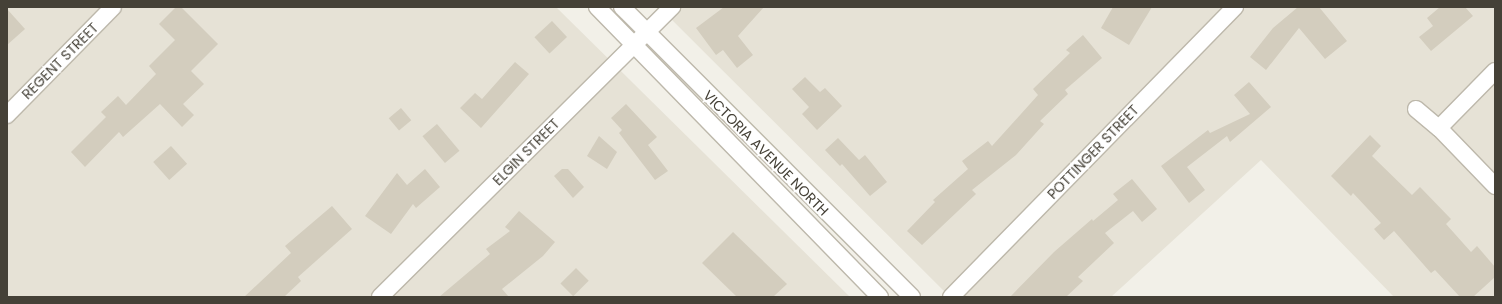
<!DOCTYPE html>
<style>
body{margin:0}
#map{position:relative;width:1502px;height:304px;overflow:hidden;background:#f2f0e8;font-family:Poppins,sans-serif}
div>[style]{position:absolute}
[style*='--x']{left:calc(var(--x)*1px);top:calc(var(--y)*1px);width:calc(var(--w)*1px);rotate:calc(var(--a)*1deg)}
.residential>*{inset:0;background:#e6e2d6}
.building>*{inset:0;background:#d3cdbe;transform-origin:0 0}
.roads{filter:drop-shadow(1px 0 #bdb8ab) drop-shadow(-1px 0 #bdb8ab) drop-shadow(0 1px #bdb8ab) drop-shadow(0 -1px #bdb8ab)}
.minor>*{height:16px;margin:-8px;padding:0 8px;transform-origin:8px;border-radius:8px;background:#fff}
span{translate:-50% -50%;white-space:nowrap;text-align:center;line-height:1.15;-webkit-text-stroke:4px #fff;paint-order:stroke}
.street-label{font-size:14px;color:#454137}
.frame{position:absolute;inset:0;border:8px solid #454137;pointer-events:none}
</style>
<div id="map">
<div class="residential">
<div style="clip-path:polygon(7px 7px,556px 7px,850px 297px,7px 297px)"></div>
<div style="clip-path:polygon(659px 7px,1495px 7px,1495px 297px,1394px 297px,1261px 160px,1111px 297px,950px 297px)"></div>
</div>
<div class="building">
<div style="clip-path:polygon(176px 7px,181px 7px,218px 44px,191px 71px,204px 84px,183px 104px,194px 115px,182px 127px,160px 104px,123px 137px,119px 132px,85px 167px,71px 152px,106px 117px,101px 112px,118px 96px,126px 105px,156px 74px,149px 66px,175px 40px,159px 24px)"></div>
<div style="clip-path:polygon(724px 7px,764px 7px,738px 36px,753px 55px,737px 68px,723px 50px,716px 55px,696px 28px)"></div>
<div style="clip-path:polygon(1113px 7px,1152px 7px,1129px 45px,1101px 28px)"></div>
<div style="clip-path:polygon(1298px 7px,1319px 7px,1347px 41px,1325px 59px,1299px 28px,1266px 70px,1250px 57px,1273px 28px)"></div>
<div style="clip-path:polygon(1440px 7px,1465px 7px,1473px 16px,1431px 51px,1419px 37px,1433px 26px,1427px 18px)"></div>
<div style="clip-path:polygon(7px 9px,25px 29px,7px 45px)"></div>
<div style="left:552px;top:21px;width:22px;height:24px;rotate:47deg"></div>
<div style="clip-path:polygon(1083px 35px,1102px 58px,1065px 90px,1068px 94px,1040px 121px,1044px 124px,1016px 155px,972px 190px,976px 194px,922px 245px,907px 231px,935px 202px,933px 200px,968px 169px,962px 161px,988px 141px,992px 146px,1038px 95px,1033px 89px,1070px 53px,1066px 50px)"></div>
<div style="clip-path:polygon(515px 62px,529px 74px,481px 128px,460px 108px,475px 93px,482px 99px)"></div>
<div style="clip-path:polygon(805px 77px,820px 92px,825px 88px,842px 106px,817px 130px,802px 114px,809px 107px,792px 89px)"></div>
<div style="clip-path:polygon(1249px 82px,1271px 107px,1230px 142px,1227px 136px,1187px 167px,1205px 190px,1189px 203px,1161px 166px,1208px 130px,1210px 133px,1250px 114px,1234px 95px)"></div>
<div style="clip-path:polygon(626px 104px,657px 137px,648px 145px,668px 171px,655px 180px,619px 133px,622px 130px,611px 118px)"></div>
<div style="left:401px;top:108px;width:16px;height:16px;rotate:50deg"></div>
<div style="left:437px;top:124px;width:35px;height:19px;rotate:50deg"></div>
<div style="clip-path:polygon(1370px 135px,1381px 146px,1372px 156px,1412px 195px,1420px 187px,1451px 219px,1446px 224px,1471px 252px,1477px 246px,1495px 267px,1495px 277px,1473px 297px,1460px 297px,1435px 270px,1431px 273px,1394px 231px,1384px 240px,1374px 229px,1381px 223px,1353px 193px,1351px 196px,1331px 176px)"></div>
<div style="clip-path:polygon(599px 136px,617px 152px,607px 169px,587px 156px)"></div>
<div style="clip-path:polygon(838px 138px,859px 160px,865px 155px,887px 182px,870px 196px,842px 164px,840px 166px,825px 150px)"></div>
<div style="left:171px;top:146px;width:24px;height:24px;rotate:48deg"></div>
<div style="clip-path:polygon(425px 169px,440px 187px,416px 208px,413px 204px,391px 234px,365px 216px,397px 173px,407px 185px)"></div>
<div style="clip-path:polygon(562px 169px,568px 169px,584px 187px,573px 198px,554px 176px)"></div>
<div style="clip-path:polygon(1132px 179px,1157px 209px,1142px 222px,1133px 211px,1105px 233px,1114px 243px,1078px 277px,1083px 281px,1066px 297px,1010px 297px,1054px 252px,1092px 219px,1093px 221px,1118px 200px,1113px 194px)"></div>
<div style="clip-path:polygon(332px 206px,352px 229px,298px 277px,301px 281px,284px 297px,244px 297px,291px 253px,285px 246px)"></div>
<div style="clip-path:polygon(519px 211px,555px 242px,543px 256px,502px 289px,509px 297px,439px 297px,490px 254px,486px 249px,510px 231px,505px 227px)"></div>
<div style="clip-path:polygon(733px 232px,787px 284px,773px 297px,737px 297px,702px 263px)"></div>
<div style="left:576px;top:268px;width:18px;height:22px;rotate:45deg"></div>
</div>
<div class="roads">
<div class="minor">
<div style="--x:597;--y:7;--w:405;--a:45.7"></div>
<div style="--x:622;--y:7;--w:410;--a:45"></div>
<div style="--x:1416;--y:109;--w:30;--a:40"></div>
<div style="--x:1439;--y:128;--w:81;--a:46"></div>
<div style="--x:7;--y:115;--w:151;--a:-45.5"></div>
<div style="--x:1439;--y:128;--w:80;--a:-45.5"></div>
<div style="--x:380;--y:297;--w:412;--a:-44.8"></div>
<div style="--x:951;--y:297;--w:406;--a:-45.6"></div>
</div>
</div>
<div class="street-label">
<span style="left:60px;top:61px;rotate:-45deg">REGENT STREET</span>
<span style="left:526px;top:152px;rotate:-45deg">ELGIN STREET</span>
<span style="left:1093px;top:152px;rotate:-46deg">POTTINGER STREET</span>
<span style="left:766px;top:153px;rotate:45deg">VICTORIA AVENUE NORTH</span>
</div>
<div class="frame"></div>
</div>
